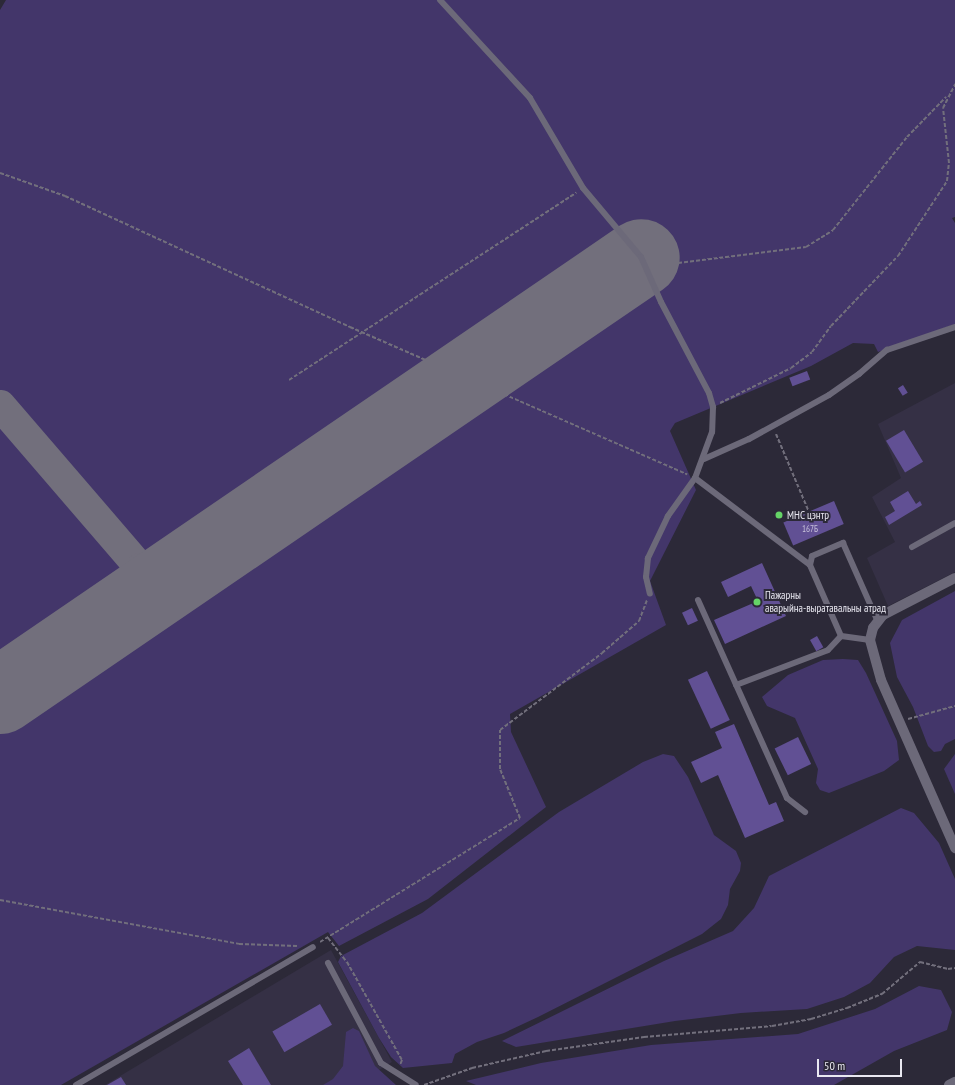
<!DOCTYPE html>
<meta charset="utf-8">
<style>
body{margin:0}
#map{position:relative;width:955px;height:1085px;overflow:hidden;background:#2c2938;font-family:"PT Sans Narrow",sans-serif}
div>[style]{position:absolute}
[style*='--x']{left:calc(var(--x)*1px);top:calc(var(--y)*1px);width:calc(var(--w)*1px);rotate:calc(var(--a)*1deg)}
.built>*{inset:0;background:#353045}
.green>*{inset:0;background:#43366a}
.taxiway>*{height:31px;margin:-15.5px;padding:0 15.5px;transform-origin:15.5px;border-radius:15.5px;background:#726f7c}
.runway>*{height:77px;margin:-38.5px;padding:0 38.5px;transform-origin:38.5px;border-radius:38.5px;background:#726f7c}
.building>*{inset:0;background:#615094;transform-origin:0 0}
.path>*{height:2px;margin-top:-1px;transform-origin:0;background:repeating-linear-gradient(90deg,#726f7c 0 4px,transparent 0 6px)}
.lane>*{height:6px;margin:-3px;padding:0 3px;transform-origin:3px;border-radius:3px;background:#6c6979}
.secondary>*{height:10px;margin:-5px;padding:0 5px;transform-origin:5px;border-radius:5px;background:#6c6979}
.dots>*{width:11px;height:11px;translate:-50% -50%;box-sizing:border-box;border:2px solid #2c2938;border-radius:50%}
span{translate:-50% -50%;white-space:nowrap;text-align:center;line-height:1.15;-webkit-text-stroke:4px #2c2938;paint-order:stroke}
.number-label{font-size:9px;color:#c7c2da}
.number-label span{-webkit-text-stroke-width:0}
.poi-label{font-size:11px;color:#e9e8f1}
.left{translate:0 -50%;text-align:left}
.scale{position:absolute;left:817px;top:1059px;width:85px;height:18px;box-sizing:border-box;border:2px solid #e9e8f1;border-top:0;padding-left:5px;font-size:12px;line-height:14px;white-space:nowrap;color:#e9e8f1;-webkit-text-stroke:3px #2c2938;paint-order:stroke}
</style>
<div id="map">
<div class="built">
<div style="clip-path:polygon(955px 383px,955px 572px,888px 606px,867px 558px,895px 542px,872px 497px,901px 478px,878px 424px)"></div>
<div style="clip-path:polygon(331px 950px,392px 1062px,355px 1085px,105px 1085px)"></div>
</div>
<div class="green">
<div style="clip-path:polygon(6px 0,955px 0,955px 217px,952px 218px,955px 223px,955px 324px,878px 352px,874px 344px,853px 343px,811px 366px,675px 423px,670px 431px,696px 490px,650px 581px,666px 625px,510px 714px,511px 732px,546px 807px,428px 899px,339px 946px,328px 932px,61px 1085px,0 1085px,0 10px)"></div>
<div style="clip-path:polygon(955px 591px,955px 739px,945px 744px,941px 751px,934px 752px,928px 746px,913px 707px,897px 677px,890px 643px,902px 620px)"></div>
<div style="clip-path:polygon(843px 659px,858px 660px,866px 673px,897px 741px,899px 760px,884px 771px,829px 793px,820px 790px,816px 783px,818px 769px,795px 718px,767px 706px,762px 697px,788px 675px,823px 660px)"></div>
<div style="clip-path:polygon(663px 754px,674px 756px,688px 777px,714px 835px,736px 851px,741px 863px,740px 871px,730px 889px,728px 905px,721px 919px,702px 934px,538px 1017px,504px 1033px,477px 1042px,455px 1054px,452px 1063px,403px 1068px,391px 1057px,379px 1038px,338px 962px,341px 956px,422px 913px,559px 812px,643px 762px)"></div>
<div style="clip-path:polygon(955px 754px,955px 794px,944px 769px)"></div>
<div style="clip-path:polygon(901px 808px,914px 813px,939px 843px,955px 879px,955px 950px,917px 946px,894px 957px,870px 983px,844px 997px,807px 1009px,741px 1013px,675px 1021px,516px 1047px,502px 1041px,664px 961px,733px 931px,754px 908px,769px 876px)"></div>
<div style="clip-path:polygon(919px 986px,941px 990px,952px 1012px,947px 1030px,894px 1051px,834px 1085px,476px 1085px,466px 1081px,541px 1063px,651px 1045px,798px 1034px,875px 1009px)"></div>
<div style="clip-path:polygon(353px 1028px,359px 1031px,375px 1066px,396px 1085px,323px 1085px,333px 1079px,343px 1066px,346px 1032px)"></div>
</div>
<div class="taxiway">
<div style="--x:0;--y:405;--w:215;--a:49.3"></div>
<div style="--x:140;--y:568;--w:29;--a:78"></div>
</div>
<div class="runway">
<div style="--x:0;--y:695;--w:776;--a:-34.35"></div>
</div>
<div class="building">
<div style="left:807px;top:371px;width:9px;height:19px;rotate:69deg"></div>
<div style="left:903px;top:385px;width:9px;height:6px;rotate:58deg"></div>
<div style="left:904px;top:430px;width:37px;height:21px;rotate:59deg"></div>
<div style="clip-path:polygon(908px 491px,916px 504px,920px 501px,922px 505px,889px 525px,885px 517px,895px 511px,890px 502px)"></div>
<div style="left:834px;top:501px;width:25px;height:55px;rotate:67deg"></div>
<div style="clip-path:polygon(762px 563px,786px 616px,725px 644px,714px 620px,758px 601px,751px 586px,728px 597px,721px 582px)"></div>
<div style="left:692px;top:608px;width:14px;height:11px;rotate:65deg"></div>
<div style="left:817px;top:636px;width:13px;height:8px;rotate:61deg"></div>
<div style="left:707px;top:671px;width:54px;height:21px;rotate:65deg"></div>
<div style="clip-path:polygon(734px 724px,769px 805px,776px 802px,784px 821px,745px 838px,718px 775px,701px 783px,691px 762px,722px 748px,715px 732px)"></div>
<div style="left:798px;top:737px;width:30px;height:26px;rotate:64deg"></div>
<div style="left:320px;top:1004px;width:24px;height:55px;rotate:60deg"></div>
<div style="clip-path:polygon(249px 1048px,271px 1085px,243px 1085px,228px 1061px)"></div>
<div style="clip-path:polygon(121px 1077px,126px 1085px,107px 1085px)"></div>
</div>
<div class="path">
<div style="--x:0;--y:173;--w:69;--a:19.5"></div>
<div style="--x:65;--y:196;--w:314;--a:24.7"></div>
<div style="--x:350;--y:327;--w:368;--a:23.6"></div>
<div style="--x:654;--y:266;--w:153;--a:-7.1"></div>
<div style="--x:806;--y:247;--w:32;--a:-32"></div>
<div style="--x:833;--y:230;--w:119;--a:-51.5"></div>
<div style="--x:907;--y:137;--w:56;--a:-45.7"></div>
<div style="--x:289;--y:380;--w:343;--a:-33.1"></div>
<div style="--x:720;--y:403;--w:79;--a:-26.2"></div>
<div style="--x:791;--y:368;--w:26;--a:-37"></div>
<div style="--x:812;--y:352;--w:32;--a:-54"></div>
<div style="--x:831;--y:326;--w:97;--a:-46.3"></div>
<div style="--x:898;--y:256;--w:90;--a:-56.8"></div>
<div style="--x:947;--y:181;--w:18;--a:-84"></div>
<div style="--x:949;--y:163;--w:55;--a:-96.2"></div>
<div style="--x:943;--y:108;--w:27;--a:-63"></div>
<div style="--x:776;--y:434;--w:85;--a:67.1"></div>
<div style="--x:908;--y:719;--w:49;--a:-15.5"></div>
<div style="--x:0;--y:900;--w:243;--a:10.4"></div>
<div style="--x:239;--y:944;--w:58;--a:2"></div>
<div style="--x:328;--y:938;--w:31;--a:52"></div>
<div style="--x:347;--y:962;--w:112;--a:60.7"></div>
<div style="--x:402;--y:1060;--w:5;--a:112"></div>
<div style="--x:320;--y:942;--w:235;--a:-31.8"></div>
<div style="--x:520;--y:818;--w:53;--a:-112.2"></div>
<div style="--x:500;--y:769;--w:39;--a:-90"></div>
<div style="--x:500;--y:730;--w:128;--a:-37"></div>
<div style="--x:602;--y:653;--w:49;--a:-40.9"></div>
<div style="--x:639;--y:621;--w:22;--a:-69"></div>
<div style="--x:424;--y:1085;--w:51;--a:-19.5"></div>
<div style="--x:472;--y:1068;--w:76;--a:-12.9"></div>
<div style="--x:546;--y:1051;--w:99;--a:-8.1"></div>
<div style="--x:644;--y:1037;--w:128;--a:-4.9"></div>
<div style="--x:772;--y:1026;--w:40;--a:-10"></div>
<div style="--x:811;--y:1019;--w:38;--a:-17"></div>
<div style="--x:847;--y:1008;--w:38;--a:-22"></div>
<div style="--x:882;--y:994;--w:50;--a:-40.1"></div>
<div style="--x:920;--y:962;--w:29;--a:14"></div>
<div style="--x:948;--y:969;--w:7;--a:-8"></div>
</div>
<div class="lane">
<div style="--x:440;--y:0;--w:133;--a:47.4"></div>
<div style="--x:530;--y:98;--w:104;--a:59.5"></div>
<div style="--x:583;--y:188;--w:90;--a:50"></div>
<div style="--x:641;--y:257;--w:49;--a:66"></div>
<div style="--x:661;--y:302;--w:103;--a:62.2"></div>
<div style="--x:709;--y:393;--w:15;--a:74"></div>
<div style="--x:713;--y:407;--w:25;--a:92"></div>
<div style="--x:712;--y:432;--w:49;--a:110.3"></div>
<div style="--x:695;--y:478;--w:47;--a:125.4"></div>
<div style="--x:668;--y:516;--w:47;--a:115.5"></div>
<div style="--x:648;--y:558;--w:19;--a:96"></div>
<div style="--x:646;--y:577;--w:17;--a:77"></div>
<div style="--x:704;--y:459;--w:49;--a:-24"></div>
<div style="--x:749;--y:439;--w:91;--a:-28.8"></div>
<div style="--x:829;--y:395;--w:37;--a:-35"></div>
<div style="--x:859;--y:374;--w:37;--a:-41"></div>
<div style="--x:887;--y:350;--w:72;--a:-18.7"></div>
<div style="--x:695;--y:478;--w:144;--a:37.1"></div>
<div style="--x:912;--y:547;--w:49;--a:-29.2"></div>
<div style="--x:698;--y:600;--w:217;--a:65.8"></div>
<div style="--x:787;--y:798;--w:23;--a:38"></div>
<div style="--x:870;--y:640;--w:29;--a:-172"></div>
<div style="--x:841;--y:636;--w:77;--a:-113.6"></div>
<div style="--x:810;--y:565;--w:9;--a:-77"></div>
<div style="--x:812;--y:556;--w:34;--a:-23"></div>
<div style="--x:843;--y:543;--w:86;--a:66.1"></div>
<div style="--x:736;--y:685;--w:98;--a:-20.8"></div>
<div style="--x:828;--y:650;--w:19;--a:-47"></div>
<div style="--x:328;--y:963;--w:113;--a:62.1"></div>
<div style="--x:381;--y:1063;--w:41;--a:32.2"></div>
<div style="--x:76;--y:1085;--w:274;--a:-30.2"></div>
</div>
<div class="secondary">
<div style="--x:955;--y:578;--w:81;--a:152.8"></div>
<div style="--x:883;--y:615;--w:16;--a:128"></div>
<div style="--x:873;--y:628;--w:12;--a:104"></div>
<div style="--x:870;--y:640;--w:41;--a:74.6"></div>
<div style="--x:881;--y:680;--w:184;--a:66.2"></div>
<div style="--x:949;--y:1085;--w:7;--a:-27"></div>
</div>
<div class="dots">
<div style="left:779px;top:515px;background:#65d467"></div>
<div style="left:757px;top:602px;background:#65d467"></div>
</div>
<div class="number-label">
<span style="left:810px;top:529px">167Б</span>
</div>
<div class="poi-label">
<span class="left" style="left:787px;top:515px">МНС цэнтр</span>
<span class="left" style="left:765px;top:602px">Пажарны<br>аварыйна-выратавальны атрад</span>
</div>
<div class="scale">50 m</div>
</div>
